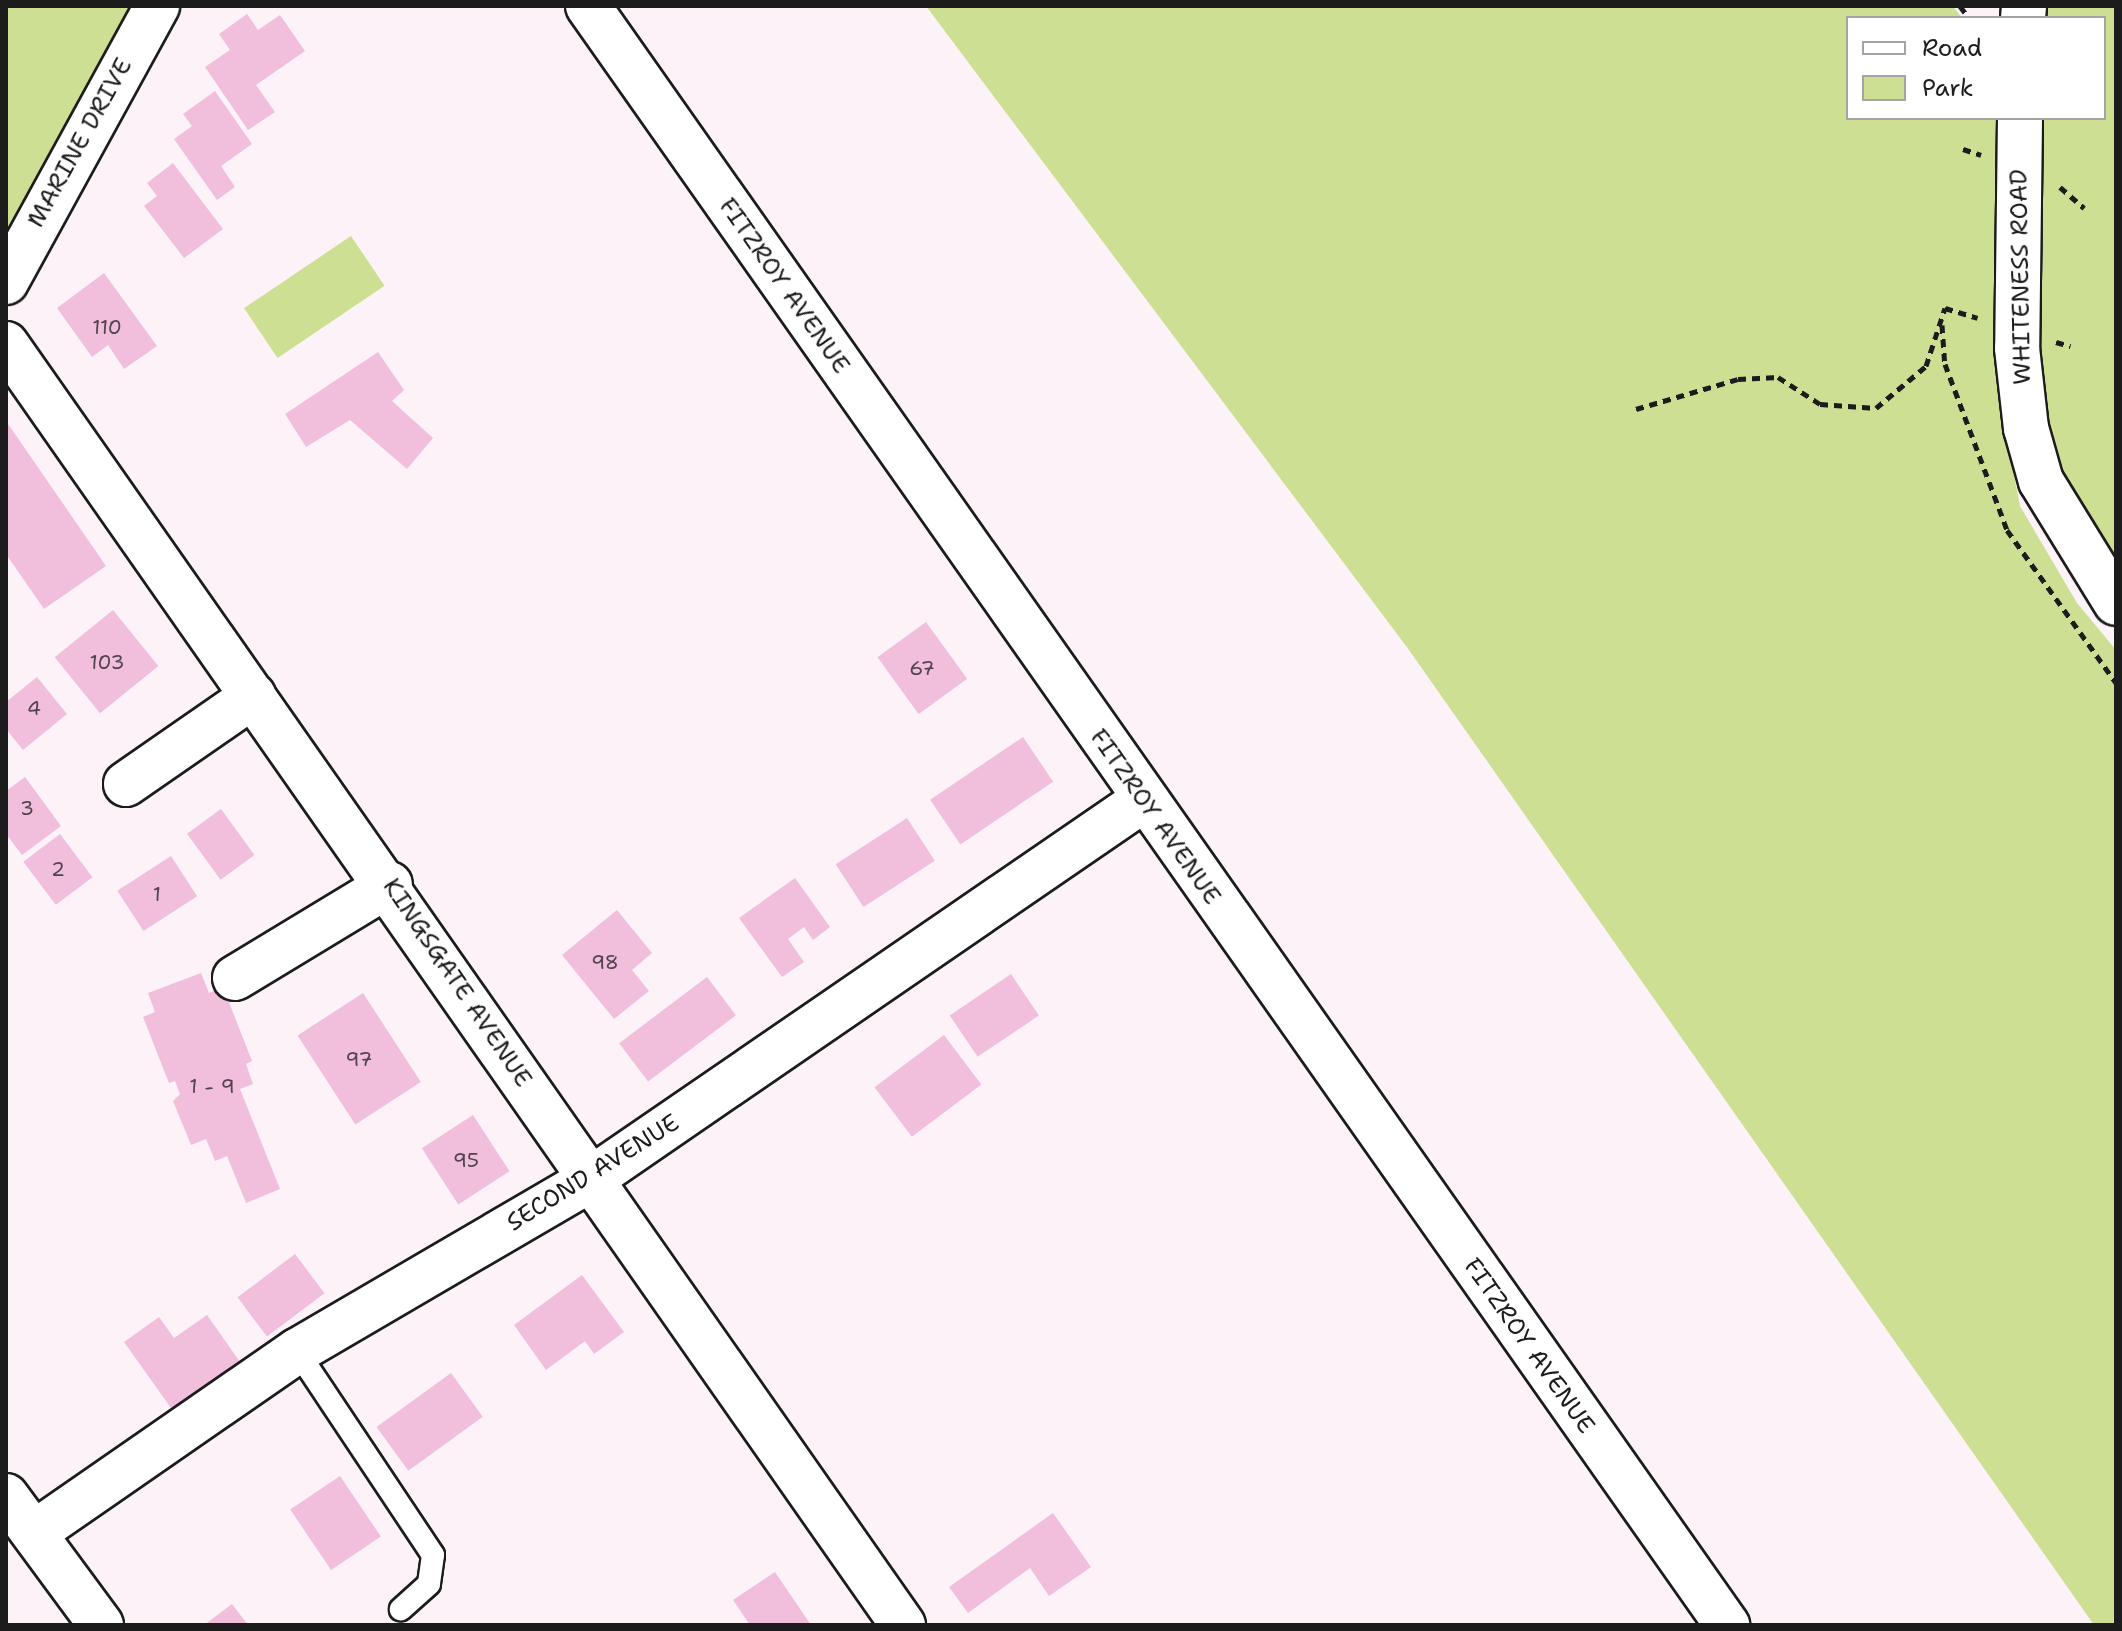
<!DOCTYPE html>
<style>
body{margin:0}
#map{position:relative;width:2122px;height:1631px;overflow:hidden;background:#fcf2f8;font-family:"Shantell Sans",sans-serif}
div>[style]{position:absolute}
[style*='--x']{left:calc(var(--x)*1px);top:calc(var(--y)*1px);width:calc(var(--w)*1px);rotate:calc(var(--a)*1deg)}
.green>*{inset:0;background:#cddf93;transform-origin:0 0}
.building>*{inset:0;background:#f1bedc;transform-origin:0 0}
.path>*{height:5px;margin-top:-2.5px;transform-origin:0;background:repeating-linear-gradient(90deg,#1c1c1c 0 8px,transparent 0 14px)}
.roads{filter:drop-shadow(2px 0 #1c1c1c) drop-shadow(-2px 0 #1c1c1c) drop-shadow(0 2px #1c1c1c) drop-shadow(0 -2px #1c1c1c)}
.lane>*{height:22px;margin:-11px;padding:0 11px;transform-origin:11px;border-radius:11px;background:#fff}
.street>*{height:44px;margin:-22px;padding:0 22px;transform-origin:22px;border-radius:22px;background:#fff}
.secondary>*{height:44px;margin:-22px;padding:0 22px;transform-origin:22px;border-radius:22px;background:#fff}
span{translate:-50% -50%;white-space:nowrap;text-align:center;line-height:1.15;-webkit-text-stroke:8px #fff;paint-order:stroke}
.number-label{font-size:20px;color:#51444c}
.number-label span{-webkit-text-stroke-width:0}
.street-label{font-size:24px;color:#1c1c1c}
.frame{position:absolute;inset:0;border:8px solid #1c1c1c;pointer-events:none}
.legend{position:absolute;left:1846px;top:16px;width:260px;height:104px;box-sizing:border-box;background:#fff;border:2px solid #a4a4a4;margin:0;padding:10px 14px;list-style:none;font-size:24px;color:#1c1c1c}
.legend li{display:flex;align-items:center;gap:16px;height:40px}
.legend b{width:40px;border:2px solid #a4a4a4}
</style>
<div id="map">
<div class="green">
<div style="clip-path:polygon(6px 6px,137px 6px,6px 235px)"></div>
<div style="clip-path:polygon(926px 6px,1953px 6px,1962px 18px,1848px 18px,1848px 118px,1998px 118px,2005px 428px,2020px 506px,2077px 603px,2116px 650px,2116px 1625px,2094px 1625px,1409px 650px)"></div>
<div style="clip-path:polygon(2046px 6px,2116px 6px,2116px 593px,2080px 537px,2036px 410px,2038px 118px,2104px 118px,2104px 18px,2046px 18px)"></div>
<div style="left:351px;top:236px;width:60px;height:129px;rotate:56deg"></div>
</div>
<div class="building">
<div style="clip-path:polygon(247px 14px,258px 30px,280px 15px,305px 51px,256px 85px,275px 112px,248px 130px,205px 67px,230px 50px,219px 34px)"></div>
<div style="clip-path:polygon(215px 91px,252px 144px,221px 166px,235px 187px,217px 200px,174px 139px,192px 126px,183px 114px)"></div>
<div style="clip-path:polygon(173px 163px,223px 229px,184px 258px,144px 206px,157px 196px,147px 183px)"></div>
<div style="clip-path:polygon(104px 273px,157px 346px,124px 369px,108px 345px,92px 357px,57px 308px)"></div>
<div style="clip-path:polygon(378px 352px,404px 390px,392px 401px,433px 438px,407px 469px,350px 420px,306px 447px,285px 414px)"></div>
<div style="clip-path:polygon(6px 421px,106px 566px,44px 609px,6px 554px)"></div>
<div style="left:113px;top:610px;width:72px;height:75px;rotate:51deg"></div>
<div style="left:926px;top:622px;width:70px;height:60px;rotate:54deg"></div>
<div style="clip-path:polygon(37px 677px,67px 714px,23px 750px,6px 729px,6px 702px)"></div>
<div style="left:1023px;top:737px;width:54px;height:112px;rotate:56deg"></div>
<div style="clip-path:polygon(25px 777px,61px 826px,22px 855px,6px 834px,6px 791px)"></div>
<div style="left:221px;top:809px;width:57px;height:42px;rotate:54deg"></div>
<div style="left:907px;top:818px;width:51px;height:85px;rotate:57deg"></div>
<div style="left:60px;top:834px;width:54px;height:46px;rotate:53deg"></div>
<div style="left:171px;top:856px;width:48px;height:64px;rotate:57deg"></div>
<div style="clip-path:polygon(795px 878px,830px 927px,813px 940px,804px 927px,788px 939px,804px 962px,782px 977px,739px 918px)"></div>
<div style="clip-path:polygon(617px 910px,652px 953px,632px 970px,649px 991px,614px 1019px,562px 955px)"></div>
<div style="clip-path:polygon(201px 973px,209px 993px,223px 987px,252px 1061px,246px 1064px,253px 1084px,240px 1089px,280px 1189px,246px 1203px,227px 1156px,215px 1161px,206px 1139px,191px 1145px,173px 1101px,180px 1094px,175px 1081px,169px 1083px,143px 1017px,155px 1012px,148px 993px)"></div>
<div style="left:1011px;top:974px;width:50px;height:74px;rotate:56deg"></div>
<div style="left:707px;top:977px;width:48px;height:110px;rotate:53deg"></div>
<div style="left:363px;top:993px;width:106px;height:78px;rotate:57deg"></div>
<div style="left:944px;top:1035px;width:62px;height:87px;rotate:53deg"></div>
<div style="left:473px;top:1115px;width:67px;height:61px;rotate:57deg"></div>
<div style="left:295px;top:1254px;width:49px;height:72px;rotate:53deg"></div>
<div style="clip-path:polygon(582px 1275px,624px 1332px,594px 1354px,585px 1341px,546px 1370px,514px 1325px)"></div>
<div style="clip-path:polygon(207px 1315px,240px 1362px,176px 1415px,124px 1342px,159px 1317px,174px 1338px)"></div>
<div style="left:451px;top:1373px;width:54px;height:92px;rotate:54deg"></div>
<div style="left:340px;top:1476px;width:73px;height:60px;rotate:56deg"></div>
<div style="clip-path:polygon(1053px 1513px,1091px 1567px,1049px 1596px,1030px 1568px,968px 1613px,949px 1587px)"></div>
<div style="clip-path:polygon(775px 1572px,811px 1625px,750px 1625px,733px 1600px)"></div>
<div style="clip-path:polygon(232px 1604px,248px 1625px,204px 1625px)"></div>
</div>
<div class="path">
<div style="--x:1960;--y:6;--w:15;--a:53"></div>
<div style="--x:1963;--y:149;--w:19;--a:18"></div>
<div style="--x:2060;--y:187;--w:32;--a:41"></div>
<div style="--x:1942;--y:325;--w:39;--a:86"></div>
<div style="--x:1945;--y:364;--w:177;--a:69.5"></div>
<div style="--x:2007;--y:530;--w:188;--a:54.5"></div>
<div style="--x:2056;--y:342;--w:15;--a:16"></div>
<div style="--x:1636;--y:409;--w:106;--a:-16.4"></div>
<div style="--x:1738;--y:379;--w:40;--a:-2.9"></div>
<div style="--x:1778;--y:377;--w:50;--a:32.7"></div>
<div style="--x:1820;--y:404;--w:56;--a:4.1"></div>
<div style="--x:1876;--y:408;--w:65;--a:-40"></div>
<div style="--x:1926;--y:366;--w:61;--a:-71.9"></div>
<div style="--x:1945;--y:308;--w:34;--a:17"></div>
</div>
<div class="roads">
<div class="lane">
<div style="--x:297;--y:1351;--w:245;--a:56.3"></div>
<div style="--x:433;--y:1555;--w:29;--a:98"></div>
<div style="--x:429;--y:1584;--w:38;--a:138"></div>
</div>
<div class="street">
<div style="--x:588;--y:6;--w:1980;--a:54.87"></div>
<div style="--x:6;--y:282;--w:315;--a:-61.3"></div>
<div style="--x:6;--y:344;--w:1564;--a:55"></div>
<div style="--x:126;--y:784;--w:155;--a:-34.7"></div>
<div style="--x:235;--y:978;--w:181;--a:-31.2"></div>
<div style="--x:6;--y:1496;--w:160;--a:53.6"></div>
<div style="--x:34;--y:1533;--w:320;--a:-34.7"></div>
<div style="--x:297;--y:1351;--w:341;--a:-30.3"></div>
<div style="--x:591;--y:1179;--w:670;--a:-34.47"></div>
</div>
<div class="secondary">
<div style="--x:2023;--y:18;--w:12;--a:-85"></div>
<div style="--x:2020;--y:118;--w:230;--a:90.7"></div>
<div style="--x:2017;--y:348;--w:81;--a:83.6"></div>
<div style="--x:2026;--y:428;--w:55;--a:74.2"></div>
<div style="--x:2041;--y:481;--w:143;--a:58.4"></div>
</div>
</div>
<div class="number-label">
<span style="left:107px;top:327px">110</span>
<span style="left:107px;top:662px">103</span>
<span style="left:922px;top:668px">67</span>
<span style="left:34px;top:708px">4</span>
<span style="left:27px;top:808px">3</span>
<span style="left:58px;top:869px">2</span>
<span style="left:157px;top:894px">1</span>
<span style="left:605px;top:962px">98</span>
<span style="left:359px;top:1059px">97</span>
<span style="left:212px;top:1086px">1 - 9</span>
<span style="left:466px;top:1160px">95</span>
</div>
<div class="street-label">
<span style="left:80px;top:143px;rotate:-61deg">MARINE DRIVE</span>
<span style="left:2021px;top:277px;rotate:-91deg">WHITENESS ROAD</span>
<span style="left:784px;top:286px;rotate:55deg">FITZROY AVENUE</span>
<span style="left:1155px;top:817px;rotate:55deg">FITZROY AVENUE</span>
<span style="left:457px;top:983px;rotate:56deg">KINGSGATE AVENUE</span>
<span style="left:593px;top:1173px;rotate:-32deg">SECOND AVENUE</span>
<span style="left:1529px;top:1346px;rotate:55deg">FITZROY AVENUE</span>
</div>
<div class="frame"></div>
<ul class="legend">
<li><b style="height:10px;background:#fff"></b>Road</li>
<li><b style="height:22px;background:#cddf93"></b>Park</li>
</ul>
</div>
